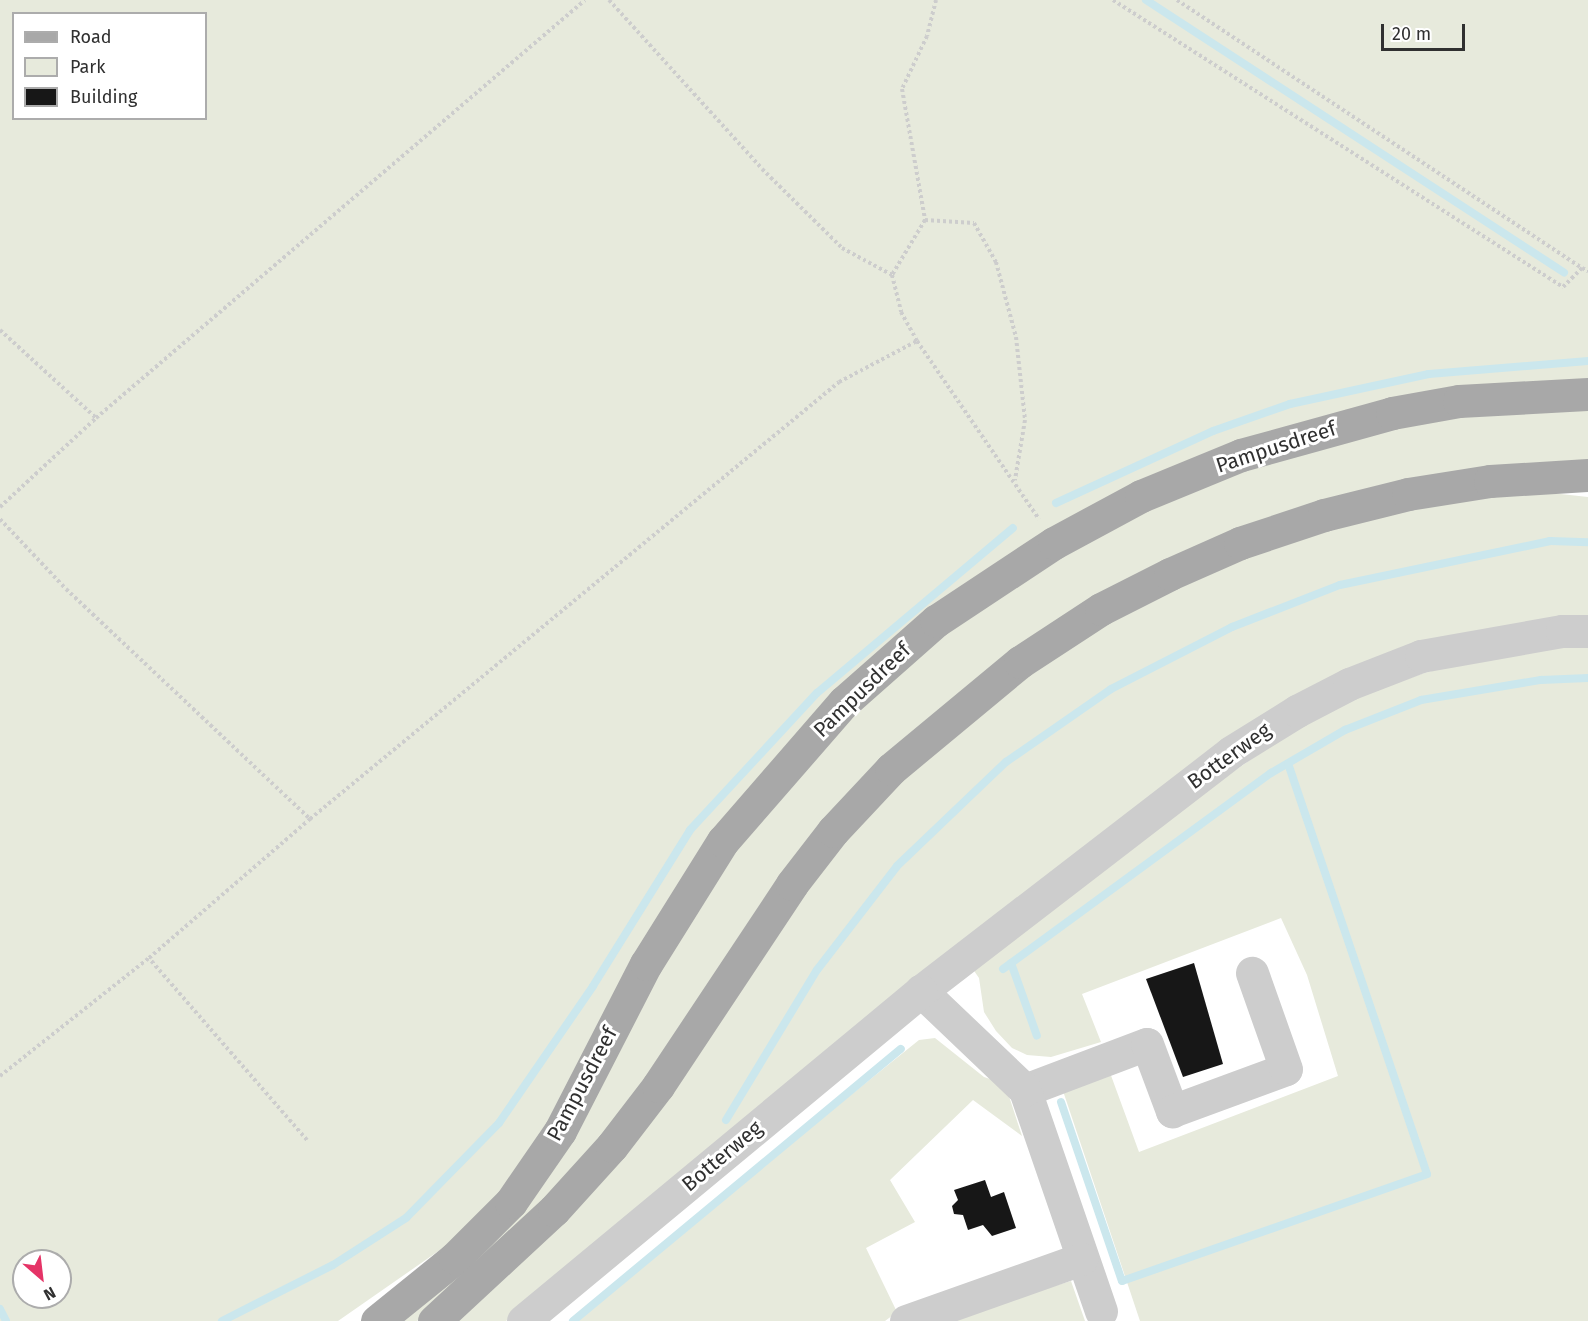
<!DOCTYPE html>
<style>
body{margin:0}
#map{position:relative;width:1588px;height:1321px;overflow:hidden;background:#fff;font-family:"Fira Sans",sans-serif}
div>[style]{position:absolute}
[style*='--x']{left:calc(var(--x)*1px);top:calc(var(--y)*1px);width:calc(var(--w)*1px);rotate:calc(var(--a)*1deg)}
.green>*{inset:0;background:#e7eadc}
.stream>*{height:8px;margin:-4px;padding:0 4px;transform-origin:4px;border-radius:4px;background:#cbe7ed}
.building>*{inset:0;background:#171717}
.path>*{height:4px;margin-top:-2px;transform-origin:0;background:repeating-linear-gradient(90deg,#cdcdcd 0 3px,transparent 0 6px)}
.minor>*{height:33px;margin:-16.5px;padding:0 16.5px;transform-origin:16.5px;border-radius:16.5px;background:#cdcdcd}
.major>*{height:33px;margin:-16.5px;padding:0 16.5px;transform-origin:16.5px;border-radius:16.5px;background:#a8a8a8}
span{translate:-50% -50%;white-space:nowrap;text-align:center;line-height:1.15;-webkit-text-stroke:6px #fff;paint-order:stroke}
.street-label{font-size:21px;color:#303030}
.legend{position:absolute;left:12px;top:12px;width:195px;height:108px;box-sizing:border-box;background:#fff;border:2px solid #acacac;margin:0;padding:8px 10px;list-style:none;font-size:18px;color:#303030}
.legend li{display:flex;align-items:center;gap:12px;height:30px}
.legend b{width:30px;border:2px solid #acacac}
.north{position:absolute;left:12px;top:1249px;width:60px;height:60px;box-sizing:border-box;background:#fff;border:2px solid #acacac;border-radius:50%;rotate:152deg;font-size:16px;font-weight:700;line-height:24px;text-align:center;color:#303030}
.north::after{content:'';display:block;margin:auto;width:21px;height:27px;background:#e53467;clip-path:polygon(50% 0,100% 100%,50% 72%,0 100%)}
.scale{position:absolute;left:1381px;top:24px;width:84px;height:27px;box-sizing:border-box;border:3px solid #303030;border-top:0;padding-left:8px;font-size:18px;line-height:21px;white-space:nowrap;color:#303030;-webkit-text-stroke:4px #fff;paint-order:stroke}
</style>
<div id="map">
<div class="green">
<div style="clip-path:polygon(evenodd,0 0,1588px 0,1588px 383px,1142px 486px,798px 737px,513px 1183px,450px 1243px,338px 1321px,0 1321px,0 0,14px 14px,206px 14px,206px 118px,14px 118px,14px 14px,0 0,24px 1261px,60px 1261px,60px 1297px,24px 1297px,24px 1261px)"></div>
<div style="clip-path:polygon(1588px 403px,1588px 466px,1336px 502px,947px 707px,581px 1167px,428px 1313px,417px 1321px,396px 1321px,461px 1268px,700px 894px,804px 759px,981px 602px,1177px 491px,1423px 418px)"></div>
<div style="clip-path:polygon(1515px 489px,1588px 497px,1588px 623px,1378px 666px,671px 1180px,506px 1321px,444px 1321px,468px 1302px,811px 874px,960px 722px,1130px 605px,1341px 520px)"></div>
<div style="clip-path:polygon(1574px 646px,1588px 646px,1588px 1321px,1140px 1321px,1060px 1082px,1109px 1070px,1139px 1152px,1338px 1076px,1307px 975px,1281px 918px,1082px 994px,1101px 1042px,1051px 1057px,1027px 1055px,1012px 1048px,996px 1031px,984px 1012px,979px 978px,970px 965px,1167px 817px,1291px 732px,1358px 697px,1424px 673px,1480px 659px)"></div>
<div style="clip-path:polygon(935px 1038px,984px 1077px,1005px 1084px,1022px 1136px,973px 1100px,890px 1180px,915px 1222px,866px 1248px,897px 1312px,885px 1321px,570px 1321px,919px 1040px)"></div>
<div style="clip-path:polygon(1071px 1281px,1085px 1321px,939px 1321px)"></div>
</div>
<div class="stream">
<div style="--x:1146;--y:0;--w:499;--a:33.1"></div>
<div style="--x:1056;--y:503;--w:173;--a:-24.6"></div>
<div style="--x:1213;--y:431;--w:82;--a:-19.3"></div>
<div style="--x:1290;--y:404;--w:142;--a:-12.2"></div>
<div style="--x:1429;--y:374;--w:160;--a:-4.7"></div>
<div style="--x:1011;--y:963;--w:77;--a:70.4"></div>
<div style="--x:1003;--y:969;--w:332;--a:-36.2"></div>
<div style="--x:1271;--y:773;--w:86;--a:-30.2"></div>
<div style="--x:1345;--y:730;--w:82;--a:-21.5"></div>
<div style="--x:1421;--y:700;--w:122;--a:-9.5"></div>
<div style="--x:1541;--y:680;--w:47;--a:-2.4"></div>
<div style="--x:1061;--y:1102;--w:189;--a:71.2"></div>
<div style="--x:1122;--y:1281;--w:323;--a:-19.3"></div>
<div style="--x:1427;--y:1174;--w:433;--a:-108.7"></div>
<div style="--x:726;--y:1120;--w:175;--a:-58.8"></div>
<div style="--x:817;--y:970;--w:131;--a:-52.4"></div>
<div style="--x:897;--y:866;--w:151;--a:-43.7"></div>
<div style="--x:1006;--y:762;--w:128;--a:-34.8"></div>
<div style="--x:1111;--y:689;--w:136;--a:-27.1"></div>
<div style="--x:1232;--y:627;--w:116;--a:-21.3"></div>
<div style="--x:1340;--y:585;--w:215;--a:-11.8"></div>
<div style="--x:1550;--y:541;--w:38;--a:2"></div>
<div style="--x:0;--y:1309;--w:13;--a:63"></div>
<div style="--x:222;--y:1321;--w:124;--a:-26.8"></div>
<div style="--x:333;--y:1265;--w:87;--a:-32.8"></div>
<div style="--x:406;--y:1218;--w:133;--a:-45.6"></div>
<div style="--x:499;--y:1123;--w:166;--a:-55.5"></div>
<div style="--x:593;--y:986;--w:184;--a:-58.1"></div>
<div style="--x:690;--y:830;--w:187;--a:-47.2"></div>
<div style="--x:817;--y:693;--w:256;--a:-40.1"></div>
<div style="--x:573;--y:1321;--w:426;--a:-39.7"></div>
</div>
<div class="building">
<div style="clip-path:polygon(1194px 963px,1223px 1064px,1183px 1077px,1146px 979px)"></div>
<div style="clip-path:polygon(985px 1180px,991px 1197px,1004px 1192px,1016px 1228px,992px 1236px,983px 1225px,968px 1230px,963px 1215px,954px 1214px,952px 1206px,958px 1200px,954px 1190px)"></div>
</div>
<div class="path">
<div style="--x:609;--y:0;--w:228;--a:47.8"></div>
<div style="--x:762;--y:169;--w:112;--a:44.6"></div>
<div style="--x:842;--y:248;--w:57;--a:28.4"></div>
<div style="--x:936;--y:0;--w:37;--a:104"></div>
<div style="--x:927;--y:36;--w:59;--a:115.3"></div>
<div style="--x:902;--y:89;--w:133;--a:80"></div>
<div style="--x:925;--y:220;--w:64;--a:121"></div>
<div style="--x:892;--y:275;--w:38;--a:76"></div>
<div style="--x:901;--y:312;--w:33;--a:61"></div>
<div style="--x:917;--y:341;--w:216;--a:55.6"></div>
<div style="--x:1113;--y:0;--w:534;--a:32.53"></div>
<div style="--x:1563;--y:287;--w:27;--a:-45"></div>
<div style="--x:1582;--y:268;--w:7;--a:27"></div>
<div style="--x:1177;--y:0;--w:486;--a:33.5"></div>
<div style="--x:925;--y:220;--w:49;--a:3.5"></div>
<div style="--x:974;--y:223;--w:45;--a:60.6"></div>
<div style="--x:996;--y:262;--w:78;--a:75.1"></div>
<div style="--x:1016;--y:337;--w:83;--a:83.8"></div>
<div style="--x:1025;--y:420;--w:61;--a:99.5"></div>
<div style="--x:0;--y:330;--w:130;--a:42.5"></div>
<div style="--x:0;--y:507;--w:131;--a:-42.8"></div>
<div style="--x:96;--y:418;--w:643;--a:-40.52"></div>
<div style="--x:0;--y:519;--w:96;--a:46.7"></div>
<div style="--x:66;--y:589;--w:335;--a:43.3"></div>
<div style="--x:0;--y:1076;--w:190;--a:-38.4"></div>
<div style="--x:307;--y:1140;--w:241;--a:-131"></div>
<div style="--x:149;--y:958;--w:213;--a:-40.8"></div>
<div style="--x:310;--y:819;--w:686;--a:-39.56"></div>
<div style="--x:839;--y:382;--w:88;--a:-27.7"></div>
</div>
<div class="minor">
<div style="--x:1025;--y:1090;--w:130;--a:-20.7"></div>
<div style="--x:1147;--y:1044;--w:72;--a:69.5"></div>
<div style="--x:1172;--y:1111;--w:121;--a:-20.2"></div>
<div style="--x:1286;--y:1069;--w:102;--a:-109.5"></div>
<div style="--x:1101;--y:1311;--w:234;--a:-109"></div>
<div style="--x:1025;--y:1090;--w:144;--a:-136.4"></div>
<div style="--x:921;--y:991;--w:391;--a:-37.6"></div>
<div style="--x:1231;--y:752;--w:78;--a:-31.8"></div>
<div style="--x:1297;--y:711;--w:59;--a:-27.4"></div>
<div style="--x:1349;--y:684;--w:77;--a:-21.3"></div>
<div style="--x:1421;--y:656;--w:143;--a:-10.1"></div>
<div style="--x:1562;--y:631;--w:26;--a:0"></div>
<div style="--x:523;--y:1321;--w:517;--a:-39.66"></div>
<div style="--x:906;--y:1321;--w:186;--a:-19.5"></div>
</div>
<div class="major">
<div style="--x:377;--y:1321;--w:100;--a:-38.9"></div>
<div style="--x:455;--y:1258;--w:79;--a:-45"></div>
<div style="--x:511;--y:1202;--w:86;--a:-55.4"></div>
<div style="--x:560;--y:1131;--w:188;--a:-62.8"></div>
<div style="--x:646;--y:964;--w:145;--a:-58"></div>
<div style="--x:723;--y:841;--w:184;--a:-49"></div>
<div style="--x:844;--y:702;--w:123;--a:-41.4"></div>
<div style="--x:936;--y:621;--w:141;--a:-33.5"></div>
<div style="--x:1054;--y:543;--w:99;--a:-28.4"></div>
<div style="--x:1141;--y:496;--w:108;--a:-22.3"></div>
<div style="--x:1241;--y:455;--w:157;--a:-15.5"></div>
<div style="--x:1392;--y:413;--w:68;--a:-10.2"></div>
<div style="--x:1459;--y:401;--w:129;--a:-3.1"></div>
<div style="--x:434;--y:1321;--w:163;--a:-42.8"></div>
<div style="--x:554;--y:1210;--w:86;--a:-47.8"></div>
<div style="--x:612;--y:1146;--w:76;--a:-52.5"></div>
<div style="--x:658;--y:1086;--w:242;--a:-56.4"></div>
<div style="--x:792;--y:884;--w:67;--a:-52.3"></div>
<div style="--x:833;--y:831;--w:85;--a:-46.9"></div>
<div style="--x:891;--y:769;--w:168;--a:-39.7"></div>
<div style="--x:1020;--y:662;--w:97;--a:-33.2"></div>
<div style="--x:1101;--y:609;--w:77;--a:-26.9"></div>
<div style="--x:1170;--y:574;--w:77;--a:-23.9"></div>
<div style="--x:1240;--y:543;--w:89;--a:-18.4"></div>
<div style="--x:1324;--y:515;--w:87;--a:-14"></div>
<div style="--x:1408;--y:494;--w:83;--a:-9"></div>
<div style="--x:1490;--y:481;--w:98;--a:-3.5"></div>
</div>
<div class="street-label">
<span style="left:1276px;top:447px;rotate:-18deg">Pampusdreef</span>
<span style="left:862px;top:690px;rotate:-44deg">Pampusdreef</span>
<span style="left:1229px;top:756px;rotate:-36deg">Botterweg</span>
<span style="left:582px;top:1084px;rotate:-62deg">Pampusdreef</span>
<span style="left:722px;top:1156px;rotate:-40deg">Botterweg</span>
</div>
<ul class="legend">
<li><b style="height:8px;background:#a8a8a8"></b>Road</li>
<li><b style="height:16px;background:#e7eadc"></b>Park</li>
<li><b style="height:16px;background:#171717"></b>Building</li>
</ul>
<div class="north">N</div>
<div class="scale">20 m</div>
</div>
